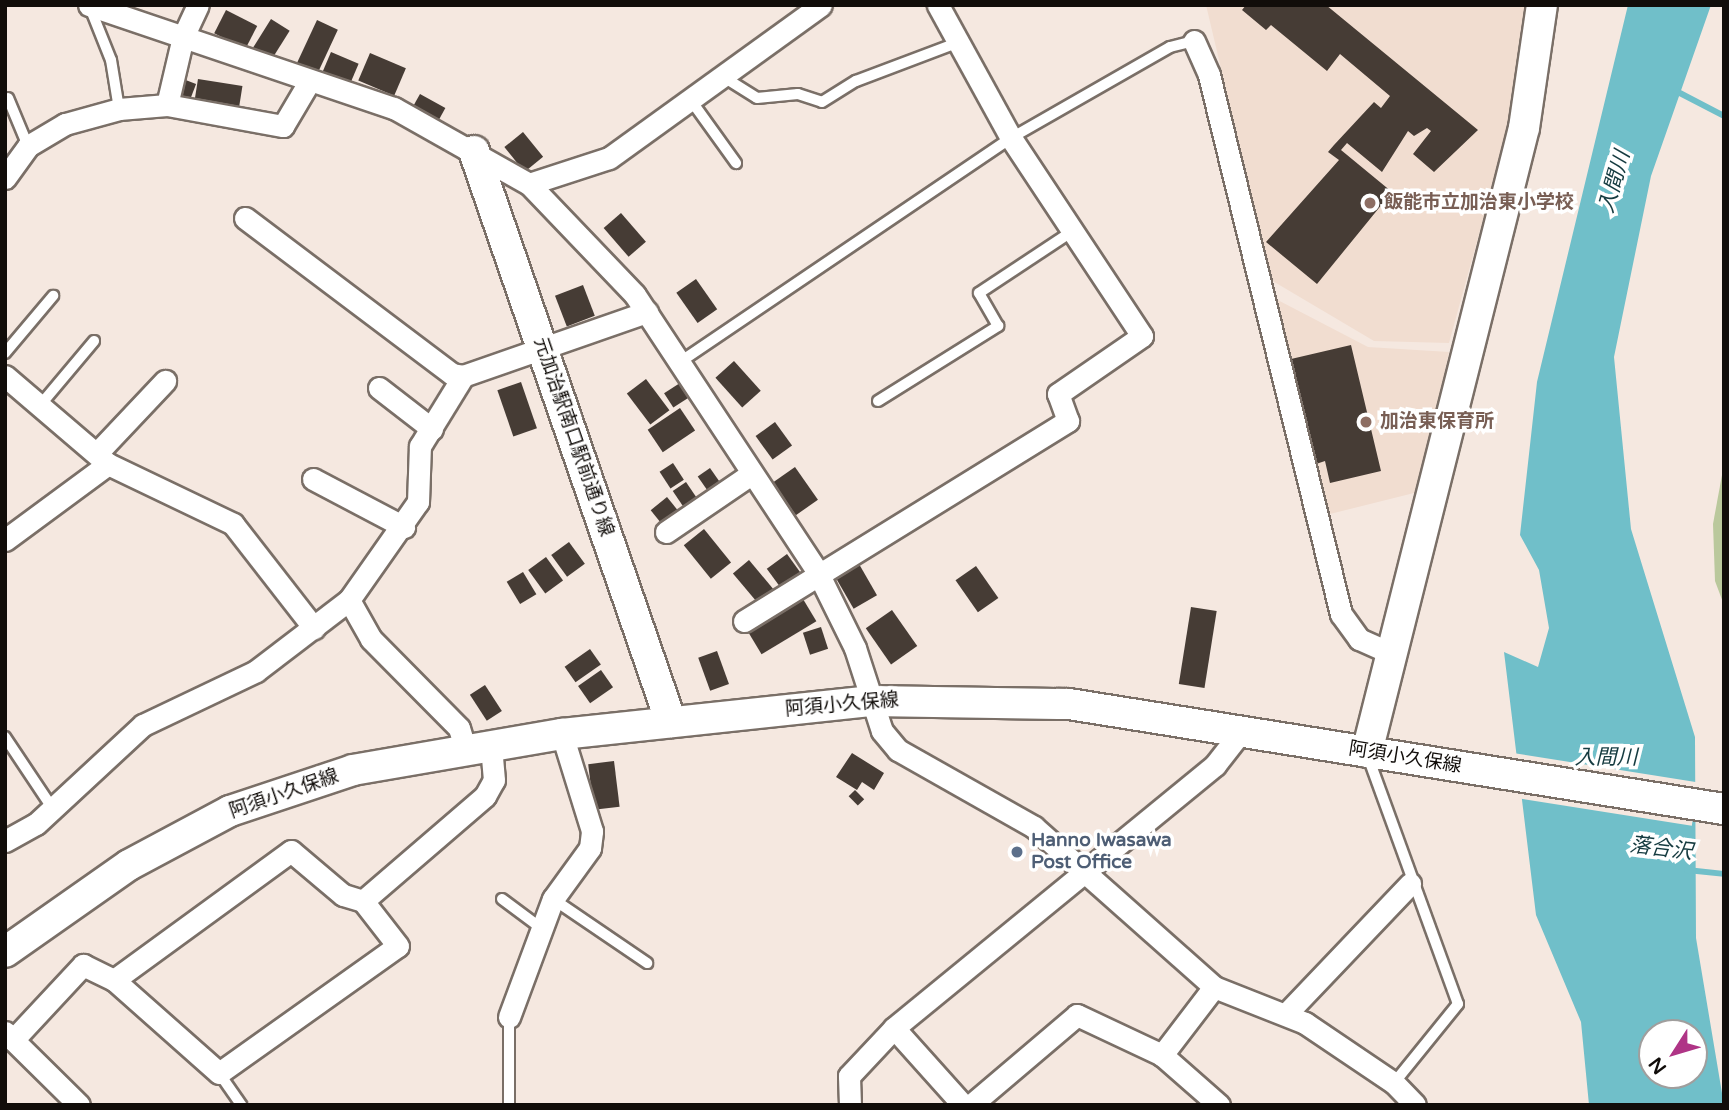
<!DOCTYPE html>
<meta charset="utf-8">
<style>
body{margin:0}
#map{position:relative;width:1729px;height:1110px;overflow:hidden;background:#f5e8e0;font-family:"Varela Round","Noto Sans JP",sans-serif}
div>[style]{position:absolute}
[style*='--x']{left:calc(var(--x)*1px);top:calc(var(--y)*1px);width:calc(var(--w)*1px);rotate:calc(var(--a)*1deg)}
.built>*{inset:0;background:#f1ddd0}
.green>*{inset:0;background:#bac89c}
.water>*{inset:0;background:#70bfc9}
.pier>*{inset:0;background:#f5e8e0;transform-origin:0 0}
.stream>*{height:6px;margin:-3px;padding:0 3px;transform-origin:3px;border-radius:3px;background:#70bfc9}
.building>*{inset:0;background:#463c35;transform-origin:0 0}
.roads{filter:drop-shadow(2px 0 #7a6f67) drop-shadow(-2px 0 #7a6f67) drop-shadow(0 2px #7a6f67) drop-shadow(0 -2px #7a6f67)}
.lane>*{height:10px;margin:-5px;padding:0 5px;transform-origin:5px;border-radius:5px;background:#fff}
.street>*{height:21px;margin:-10.5px;padding:0 10.5px;transform-origin:10.5px;border-radius:10.5px;background:#fff}
.secondary>*{height:30px;margin:-15px;padding:0 15px;transform-origin:15px;border-radius:15px;background:#fff}
.dots>*{width:19px;height:19px;translate:-50% -50%;box-sizing:border-box;border:4px solid #fff;border-radius:50%}
span{translate:-50% -50%;white-space:nowrap;text-align:center;line-height:1.15;-webkit-text-stroke:7px #fff;paint-order:stroke}
.education-label{font-size:19px;color:#785e54;font-weight:700}
.left{translate:0 -50%;text-align:left}
.street-label{font-size:19px;color:#110d0a}
.service-label{font-size:19px;color:#4e5e75;font-weight:700}
.water-label{font-size:21px;color:#153b40;font-style:italic}
.frame{position:absolute;inset:0;border:7px solid #110d0a;pointer-events:none}
.north{position:absolute;left:1638px;top:1019px;width:70px;height:70px;box-sizing:border-box;background:#fff;border:2px solid #a09e9d;border-radius:50%;rotate:233deg;font-size:19px;font-weight:700;line-height:28px;text-align:center;color:#110d0a}
.north::after{content:'';display:block;margin:auto;width:24px;height:32px;background:#af3486;clip-path:polygon(50% 0,100% 100%,50% 72%,0 100%)}
</style>
<div id="map">
<div class="built">
<div style="clip-path:polygon(1206px 5px,1527px 5px,1509px 125px,1449px 343px,1374px 341px,1271px 280px)"></div>
<div style="clip-path:polygon(1266px 294px,1368px 347px,1449px 352px,1418px 492px,1330px 514px,1318px 501px)"></div>
</div>
<div class="green">
<div style="clip-path:polygon(1724px 464px,1724px 605px,1715px 581px,1713px 524px)"></div>
</div>
<div class="water">
<div style="clip-path:polygon(evenodd,1628px 5px,1711px 5px,1651px 176px,1614px 357px,1631px 529px,1695px 737px,1696px 938px,1724px 1105px,1589px 1105px,1581px 1022px,1536px 915px,1504px 652px,1538px 667px,1549px 628px,1539px 570px,1520px 535px,1537px 382px,1628px 5px,1652px 1033px,1694px 1033px,1694px 1075px,1652px 1075px,1652px 1033px)"></div>
</div>
<div class="pier">
<div style="left:1513px;top:753px;width:188px;height:44px;rotate:9deg"></div>
</div>
<div class="stream">
<div style="--x:1676;--y:91;--w:54;--a:27.5"></div>
<div style="--x:1687;--y:870;--w:37;--a:6"></div>
</div>
<div class="building">
<div style="clip-path:polygon(1246px 5px,1326px 5px,1478px 130px,1434px 172px,1413px 154px,1431px 131px,1427px 128px,1414px 136px,1408px 131px,1382px 172px,1347px 143px,1341px 150px,1392px 192px,1317px 284px,1266px 242px,1339px 160px,1328px 152px,1334px 145px,1374px 102px,1381px 108px,1390px 96px,1340px 54px,1327px 71px,1271px 25px,1266px 30px,1242px 10px)"></div>
<div style="left:226px;top:10px;width:35px;height:26px;rotate:27deg"></div>
<div style="left:271px;top:19px;width:22px;height:34px;rotate:32deg"></div>
<div style="left:317px;top:20px;width:23px;height:49px;rotate:25deg"></div>
<div style="left:331px;top:52px;width:30px;height:26px;rotate:23deg"></div>
<div style="left:370px;top:53px;width:39px;height:30px;rotate:23deg"></div>
<div style="left:183px;top:79px;width:14px;height:17px;rotate:21deg"></div>
<div style="left:198px;top:79px;width:45px;height:21px;rotate:9deg"></div>
<div style="left:420px;top:94px;width:29px;height:19px;rotate:29deg"></div>
<div style="left:523px;top:132px;width:32px;height:24px;rotate:51deg"></div>
<div style="left:621px;top:213px;width:38px;height:23px;rotate:49deg"></div>
<div style="left:696px;top:279px;width:37px;height:24px;rotate:55deg"></div>
<div style="left:583px;top:285px;width:33px;height:30px;rotate:69deg"></div>
<div style="clip-path:polygon(1351px 345px,1381px 471px,1330px 483px,1325px 461px,1316px 464px,1291px 359px)"></div>
<div style="left:734px;top:361px;width:40px;height:25px;rotate:48deg"></div>
<div style="left:646px;top:379px;width:39px;height:24px;rotate:53deg"></div>
<div style="left:521px;top:382px;width:49px;height:25px;rotate:71deg"></div>
<div style="left:680px;top:383px;width:17px;height:19px;rotate:57deg"></div>
<div style="left:680px;top:408px;width:27px;height:39px;rotate:56deg"></div>
<div style="left:775px;top:422px;width:29px;height:24px;rotate:54deg"></div>
<div style="left:673px;top:463px;width:20px;height:16px;rotate:57deg"></div>
<div style="left:795px;top:467px;width:40px;height:27px;rotate:55deg"></div>
<div style="left:710px;top:468px;width:24px;height:15px;rotate:55deg"></div>
<div style="left:686px;top:482px;width:23px;height:16px;rotate:56deg"></div>
<div style="left:667px;top:497px;width:19px;height:21px;rotate:51deg"></div>
<div style="left:704px;top:529px;width:43px;height:26px;rotate:51deg"></div>
<div style="left:569px;top:542px;width:27px;height:22px;rotate:54deg"></div>
<div style="left:787px;top:554px;width:24px;height:25px;rotate:54deg"></div>
<div style="left:546px;top:557px;width:29px;height:22px;rotate:54deg"></div>
<div style="left:749px;top:560px;width:39px;height:21px;rotate:50deg"></div>
<div style="left:859px;top:564px;width:36px;height:27px;rotate:60deg"></div>
<div style="left:976px;top:566px;width:39px;height:25px;rotate:55deg"></div>
<div style="left:523px;top:572px;width:26px;height:19px;rotate:59deg"></div>
<div style="left:803px;top:599px;width:26px;height:64px;rotate:59deg"></div>
<div style="left:1191px;top:607px;width:26px;height:78px;rotate:9deg"></div>
<div style="left:892px;top:610px;width:44px;height:32px;rotate:55deg"></div>
<div style="left:821px;top:627px;width:23px;height:19px;rotate:72deg"></div>
<div style="left:590px;top:649px;width:19px;height:31px;rotate:55deg"></div>
<div style="left:717px;top:651px;width:35px;height:20px;rotate:70deg"></div>
<div style="left:601px;top:670px;width:21px;height:28px;rotate:55deg"></div>
<div style="left:485px;top:685px;width:31px;height:18px;rotate:57deg"></div>
<div style="clip-path:polygon(852px 753px,884px 773px,874px 790px,862px 782px,857px 790px,836px 777px)"></div>
<div style="left:614px;top:761px;width:46px;height:26px;rotate:83deg"></div>
<div style="left:855px;top:790px;width:13px;height:9px;rotate:45deg"></div>
</div>
<div class="roads">
<div class="lane">
<div style="--x:89;--y:5;--w:59;--a:68.2"></div>
<div style="--x:111;--y:60;--w:50;--a:80.7"></div>
<div style="--x:722;--y:76;--w:41;--a:32.2"></div>
<div style="--x:757;--y:98;--w:41;--a:-5.6"></div>
<div style="--x:798;--y:94;--w:25;--a:18"></div>
<div style="--x:822;--y:102;--w:40;--a:-32"></div>
<div style="--x:856;--y:81;--w:110;--a:-20.7"></div>
<div style="--x:8;--y:98;--w:52;--a:67.4"></div>
<div style="--x:690;--y:99;--w:79;--a:54.3"></div>
<div style="--x:5;--y:353;--w:75;--a:-49.9"></div>
<div style="--x:680;--y:362;--w:400;--a:-34.1"></div>
<div style="--x:1011;--y:138;--w:183;--a:-29.8"></div>
<div style="--x:1170;--y:47;--w:25;--a:-14"></div>
<div style="--x:878;--y:401;--w:142;--a:-32"></div>
<div style="--x:998;--y:326;--w:38;--a:-120"></div>
<div style="--x:979;--y:293;--w:110;--a:-33.5"></div>
<div style="--x:42;--y:403;--w:81;--a:-50"></div>
<div style="--x:5;--y:737;--w:87;--a:56.3"></div>
<div style="--x:1367;--y:754;--w:266;--a:70"></div>
<div style="--x:1458;--y:1004;--w:102;--a:129"></div>
<div style="--x:502;--y:899;--w:49;--a:36.6"></div>
<div style="--x:553;--y:899;--w:114;--a:34.2"></div>
<div style="--x:509;--y:1017;--w:88;--a:90"></div>
<div style="--x:219;--y:1073;--w:39;--a:55"></div>
</div>
<div class="street">
<div style="--x:89;--y:5;--w:322;--a:18.7"></div>
<div style="--x:394;--y:108;--w:155;--a:29.4"></div>
<div style="--x:529;--y:184;--w:153;--a:46.3"></div>
<div style="--x:635;--y:295;--w:333;--a:56.6"></div>
<div style="--x:818;--y:573;--w:84;--a:63.7"></div>
<div style="--x:855;--y:648;--w:87;--a:72"></div>
<div style="--x:882;--y:731;--w:25;--a:50"></div>
<div style="--x:898;--y:750;--w:156;--a:29.5"></div>
<div style="--x:1034;--y:827;--w:241;--a:41.6"></div>
<div style="--x:1214;--y:987;--w:98;--a:21.6"></div>
<div style="--x:1305;--y:1023;--w:107;--a:34"></div>
<div style="--x:1394;--y:1083;--w:30;--a:46"></div>
<div style="--x:1194;--y:41;--w:37;--a:66"></div>
<div style="--x:1209;--y:75;--w:555;--a:76.24"></div>
<div style="--x:1341;--y:614;--w:31;--a:54"></div>
<div style="--x:1359;--y:639;--w:35;--a:24"></div>
<div style="--x:167;--y:105;--w:70;--a:-76.8"></div>
<div style="--x:183;--y:37;--w:35;--a:-65"></div>
<div style="--x:5;--y:178;--w:39;--a:-54"></div>
<div style="--x:28;--y:146;--w:43;--a:-30.7"></div>
<div style="--x:65;--y:124;--w:56;--a:-15.5"></div>
<div style="--x:119;--y:109;--w:48;--a:-4.8"></div>
<div style="--x:167;--y:105;--w:118;--a:10.3"></div>
<div style="--x:283;--y:126;--w:51;--a:-59.4"></div>
<div style="--x:529;--y:184;--w:84;--a:-18"></div>
<div style="--x:609;--y:158;--w:261;--a:-35.8"></div>
<div style="--x:245;--y:218;--w:259;--a:37"></div>
<div style="--x:452;--y:374;--w:11;--a:10"></div>
<div style="--x:463;--y:376;--w:195;--a:-19.2"></div>
<div style="--x:5;--y:376;--w:135;--a:40.5"></div>
<div style="--x:108;--y:464;--w:139;--a:25.6"></div>
<div style="--x:233;--y:524;--w:132;--a:52.1"></div>
<div style="--x:379;--y:388;--w:67;--a:37.7"></div>
<div style="--x:98;--y:452;--w:98;--a:-46.7"></div>
<div style="--x:313;--y:479;--w:103;--a:27.8"></div>
<div style="--x:666;--y:532;--w:103;--a:-34.3"></div>
<div style="--x:5;--y:540;--w:128;--a:-36.4"></div>
<div style="--x:349;--y:600;--w:45;--a:60.6"></div>
<div style="--x:371;--y:639;--w:125;--a:45.3"></div>
<div style="--x:459;--y:728;--w:21;--a:73"></div>
<div style="--x:744;--y:621;--w:381;--a:-31.7"></div>
<div style="--x:1068;--y:421;--w:29;--a:-110"></div>
<div style="--x:1058;--y:394;--w:102;--a:-34.6"></div>
<div style="--x:1142;--y:336;--w:237;--a:-123.5"></div>
<div style="--x:1011;--y:138;--w:152;--a:-118.8"></div>
<div style="--x:5;--y:841;--w:35;--a:-29"></div>
<div style="--x:36;--y:824;--w:146;--a:-42.8"></div>
<div style="--x:143;--y:725;--w:125;--a:-25.5"></div>
<div style="--x:256;--y:671;--w:117;--a:-37.4"></div>
<div style="--x:349;--y:600;--w:120;--a:-54.9"></div>
<div style="--x:418;--y:502;--w:56;--a:-88"></div>
<div style="--x:420;--y:446;--w:82;--a:-58.4"></div>
<div style="--x:363;--y:901;--w:161;--a:-40.7"></div>
<div style="--x:485;--y:796;--w:18;--a:-61"></div>
<div style="--x:494;--y:780;--w:36;--a:-95"></div>
<div style="--x:1214;--y:987;--w:86;--a:127.4"></div>
<div style="--x:1162;--y:1055;--w:76;--a:41.3"></div>
<div style="--x:1286;--y:1014;--w:180;--a:-46.4"></div>
<div style="--x:509;--y:1017;--w:126;--a:-69.6"></div>
<div style="--x:553;--y:899;--w:63;--a:-54"></div>
<div style="--x:590;--y:848;--w:17;--a:-83"></div>
<div style="--x:592;--y:831;--w:102;--a:-107.2"></div>
<div style="--x:894;--y:1028;--w:103;--a:48.1"></div>
<div style="--x:5;--y:1032;--w:104;--a:44.6"></div>
<div style="--x:13;--y:1040;--w:103;--a:-47"></div>
<div style="--x:83;--y:965;--w:34;--a:26"></div>
<div style="--x:114;--y:980;--w:140;--a:41.5"></div>
<div style="--x:219;--y:1073;--w:219;--a:-35.4"></div>
<div style="--x:398;--y:946;--w:57;--a:-127.9"></div>
<div style="--x:363;--y:901;--w:21;--a:-163"></div>
<div style="--x:343;--y:895;--w:68;--a:-139.8"></div>
<div style="--x:291;--y:851;--w:219;--a:143.9"></div>
<div style="--x:850;--y:1105;--w:29;--a:-92"></div>
<div style="--x:849;--y:1076;--w:66;--a:-46.8"></div>
<div style="--x:894;--y:1028;--w:415;--a:-39.3"></div>
<div style="--x:1215;--y:765;--w:41;--a:-52"></div>
<div style="--x:971;--y:1105;--w:139;--a:-40.3"></div>
<div style="--x:1077;--y:1015;--w:94;--a:25.2"></div>
</div>
<div class="secondary">
<div style="--x:474;--y:151;--w:604;--a:70.97"></div>
<div style="--x:1367;--y:752;--w:643;--a:-75.88"></div>
<div style="--x:1524;--y:128;--w:124;--a:-81.7"></div>
<div style="--x:5;--y:952;--w:151;--a:-35.1"></div>
<div style="--x:129;--y:865;--w:115;--a:-28.1"></div>
<div style="--x:230;--y:811;--w:130;--a:-18.4"></div>
<div style="--x:353;--y:770;--w:212;--a:-9.8"></div>
<div style="--x:562;--y:734;--w:312;--a:-6.1"></div>
<div style="--x:872;--y:701;--w:197;--a:0.9"></div>
<div style="--x:1069;--y:704;--w:663;--a:9.11"></div>
</div>
</div>
<div class="dots">
<div style="left:1370px;top:203px;background:#8d6e63"></div>
<div style="left:1366px;top:422px;background:#8d6e63"></div>
<div style="left:1017px;top:852px;background:#5c6f8a"></div>
</div>
<div class="education-label">
<span class="left" style="left:1384px;top:203px">飯能市立加治東小学校</span>
<span class="left" style="left:1380px;top:422px">加治東保育所</span>
</div>
<div class="street-label">
<span style="left:573px;top:437px;rotate:71deg">元加治駅南口駅前通り線</span>
<span style="left:842px;top:705px;rotate:-5deg">阿須小久保線</span>
<span style="left:1405px;top:758px;rotate:9deg">阿須小久保線</span>
<span style="left:284px;top:794px;rotate:-19deg">阿須小久保線</span>
</div>
<div class="service-label">
<span class="left" style="left:1031px;top:852px">Hanno Iwasawa<br>Post Office</span>
</div>
<div class="water-label">
<span style="left:1615px;top:182px;rotate:-74deg">入間川</span>
<span style="left:1606px;top:758px">入間川</span>
<span style="left:1661px;top:849px;rotate:7deg">落合沢</span>
</div>
<div class="frame"></div>
<div class="north">N</div>
</div>
